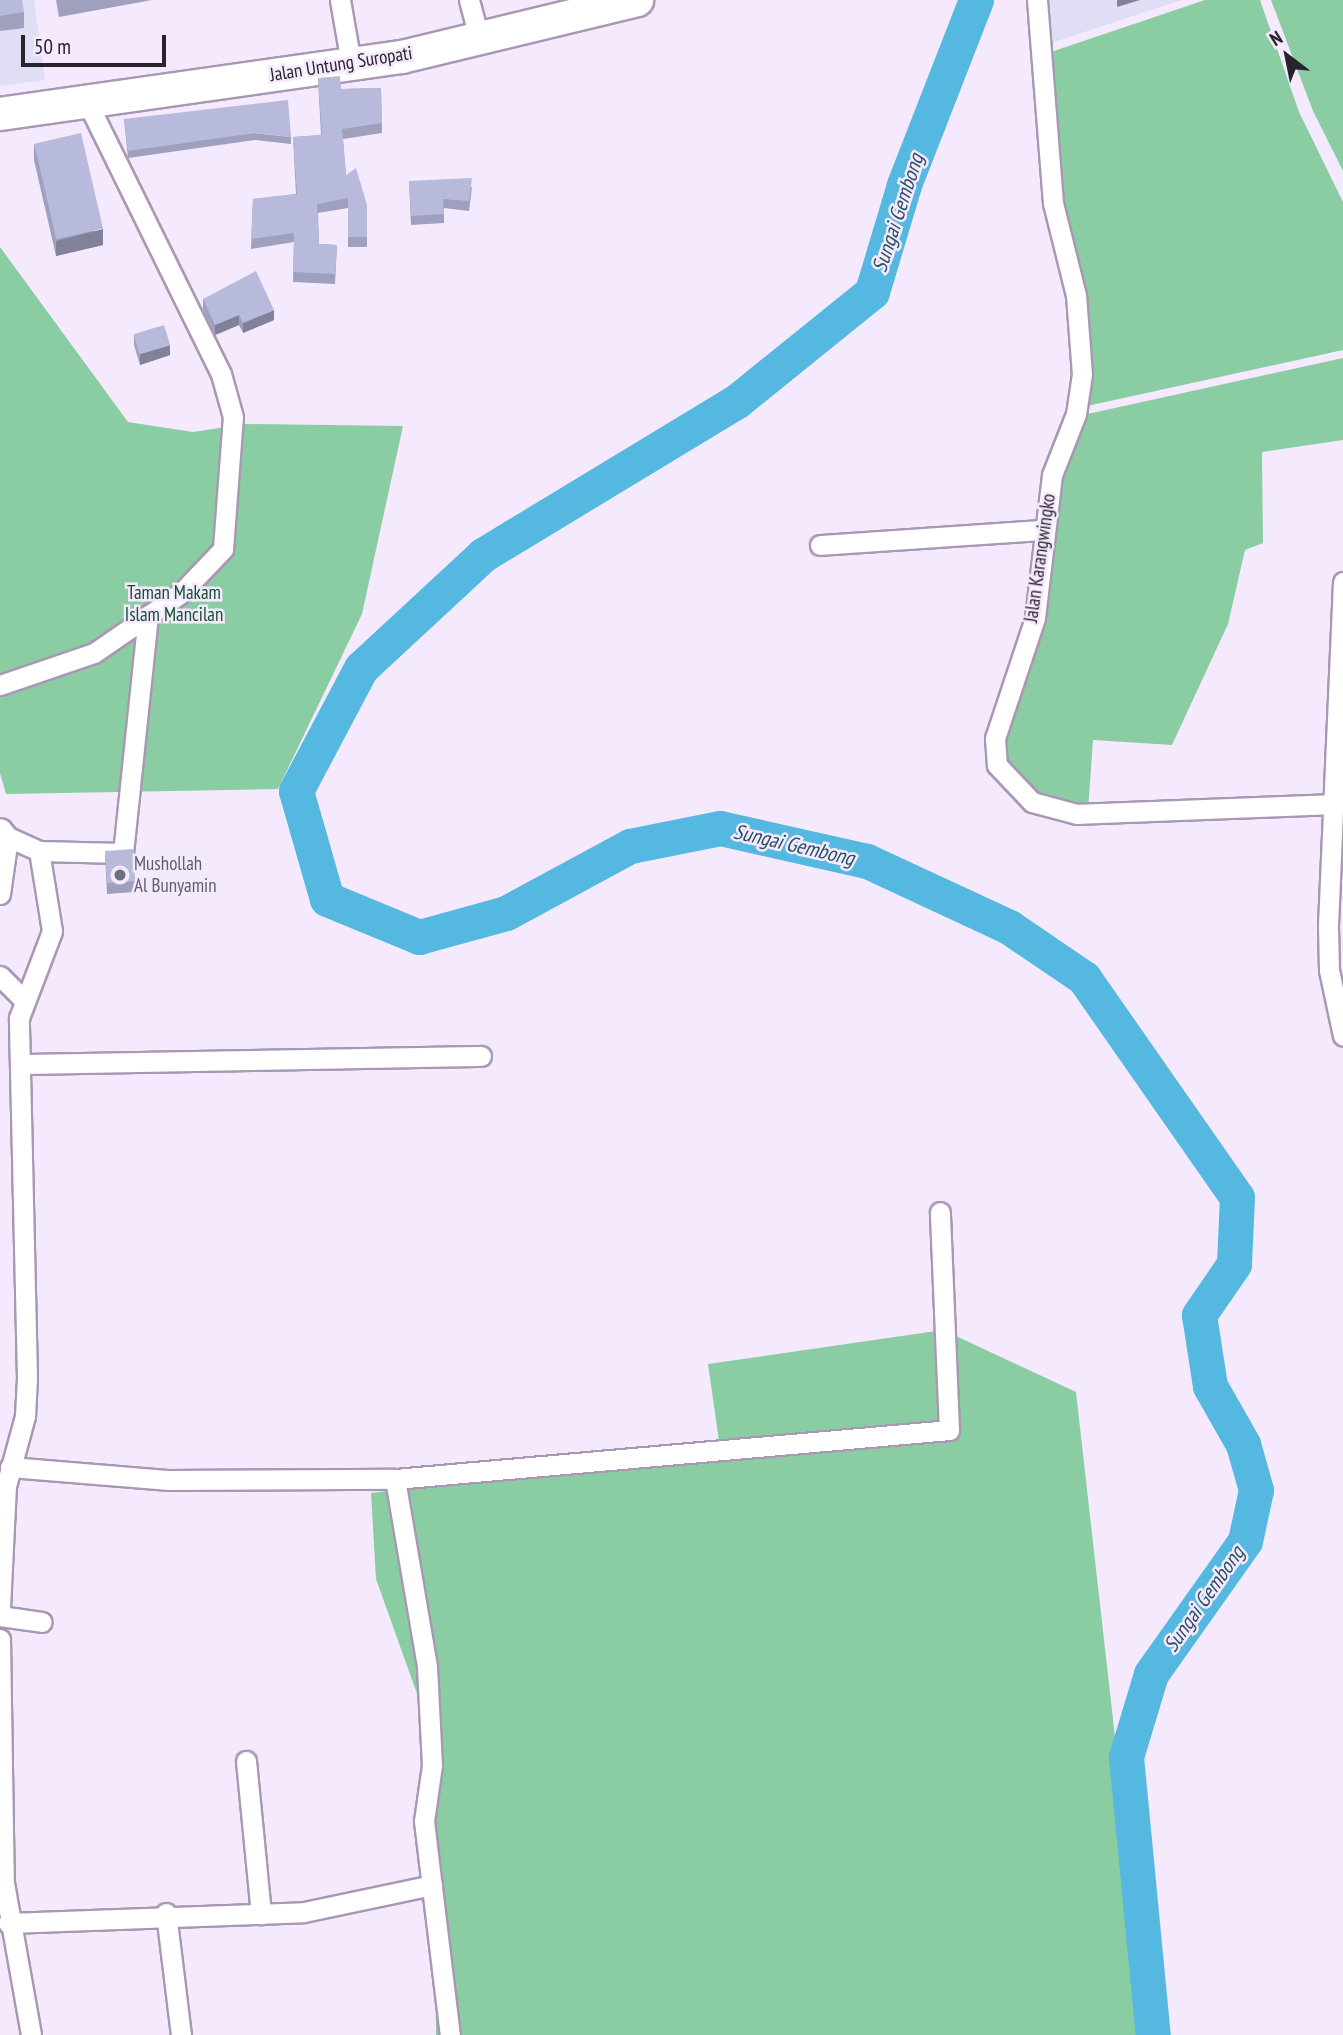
<!DOCTYPE html>
<style>
body{margin:0}
#map{position:relative;width:1343px;height:2035px;overflow:hidden;background:#f5e9fd;font-family:"PT Sans Narrow",sans-serif}
div>[style]{position:absolute}
[style*='--x']{left:calc(var(--x)*1px);top:calc(var(--y)*1px);width:calc(var(--w)*1px);rotate:calc(var(--a)*1deg)}
.commercial>*{inset:0;background:#e0def4}
.green>*{inset:0;background:#8acda2}
.river>*{height:35px;margin:-17.5px;padding:0 17.5px;transform-origin:17.5px;border-radius:17.5px;background:#54b8e1}
.roads{filter:drop-shadow(2px 0 #a997b5) drop-shadow(-2px 0 #a997b5) drop-shadow(0 2px #a997b5) drop-shadow(0 -2px #a997b5)}
.minor>*{height:19px;margin:-9.5px;padding:0 9.5px;transform-origin:9.5px;border-radius:9.5px;background:#fff}
.trunk>*{height:32px;margin:-16px;padding:0 16px;transform-origin:16px;border-radius:16px;background:#fff}
.wall>*{inset:0;background:#9ea0bd}
.shaded-wall>*{inset:0;background:#81829a}
.building>*{inset:0;background:#b8badc;transform-origin:0 0}
.dots>*{width:19px;height:19px;translate:-50% -50%;box-sizing:border-box;border:4px solid #f5e9fd;border-radius:50%}
span{translate:-50% -50%;white-space:nowrap;text-align:center;line-height:1.15;-webkit-text-stroke:5px #f5e9fd;paint-order:stroke}
.street-label{font-size:19px;color:#2a232e}
.park-label{font-size:19px;color:#135231}
.worship-label{font-size:19px;color:#5b616d}
.left{translate:0 -50%;text-align:left}
.water-label{font-size:21px;color:#265163;font-style:italic}
.north{position:absolute;left:1252px;top:21px;width:70px;height:70px;-webkit-text-stroke:5px #f5e9fd;paint-order:stroke;rotate:328deg;font-size:19px;font-weight:700;line-height:28px;text-align:center;color:#2a232e}
.north::after{content:'';display:block;margin:auto;width:24px;height:32px;background:#2a232e;clip-path:polygon(50% 0,100% 100%,50% 72%,0 100%)}
.scale{position:absolute;left:21px;top:35px;width:145px;height:32px;box-sizing:border-box;border:4px solid #2a232e;border-top:0;padding-left:9px;font-size:21px;line-height:24px;white-space:nowrap;color:#2a232e;-webkit-text-stroke:5px #f5e9fd;paint-order:stroke}
</style>
<div id="map">
<div class="commercial">
<div style="clip-path:polygon(0 0,34px 0,45px 80px,0 86px)"></div>
<div style="clip-path:polygon(1048px 0,1182px 0,1048px 44px)"></div>
</div>
<div class="green">
<div style="clip-path:polygon(1205px 0,1260px 0,1299px 112px,1343px 202px,1343px 350px,1087px 406px,1091px 339px,1062px 211px,1048px 53px)"></div>
<div style="clip-path:polygon(1271px 0,1343px 0,1343px 171px,1313px 111px)"></div>
<div style="clip-path:polygon(0 247px,128px 422px,193px 432px,245px 424px,403px 426px,362px 614px,278px 789px,6px 794px,0 773px)"></div>
<div style="clip-path:polygon(1343px 358px,1343px 440px,1262px 452px,1263px 543px,1245px 550px,1228px 624px,1172px 745px,1093px 740px,1088px 811px,1038px 800px,1008px 773px,1004px 736px,1046px 596px,1059px 488px,1083px 415px)"></div>
<div style="clip-path:polygon(943px 1330px,1076px 1392px,1135px 1914px,1137px 2035px,436px 2035px,435px 1922px,419px 1897px,430px 1730px,376px 1579px,371px 1493px,720px 1448px,708px 1364px)"></div>
</div>
<div class="river">
<div style="--x:976;--y:0;--w:199;--a:111.3"></div>
<div style="--x:904;--y:185;--w:112;--a:106.7"></div>
<div style="--x:872;--y:292;--w:174;--a:141.1"></div>
<div style="--x:737;--y:401;--w:297;--a:148.8"></div>
<div style="--x:483;--y:555;--w:166;--a:137.2"></div>
<div style="--x:361;--y:668;--w:139;--a:117.9"></div>
<div style="--x:296;--y:791;--w:112;--a:74"></div>
<div style="--x:327;--y:899;--w:100;--a:22.4"></div>
<div style="--x:419;--y:937;--w:90;--a:-15.4"></div>
<div style="--x:506;--y:913;--w:141;--a:-28.4"></div>
<div style="--x:630;--y:846;--w:92;--a:-11.3"></div>
<div style="--x:720;--y:828;--w:151;--a:12.7"></div>
<div style="--x:867;--y:861;--w:157;--a:24.9"></div>
<div style="--x:1009;--y:927;--w:91;--a:34.2"></div>
<div style="--x:1084;--y:978;--w:267;--a:55.1"></div>
<div style="--x:1237;--y:1197;--w:67;--a:92.6"></div>
<div style="--x:1234;--y:1264;--w:62;--a:124.5"></div>
<div style="--x:1199;--y:1315;--w:72;--a:81.2"></div>
<div style="--x:1210;--y:1386;--w:67;--a:60.4"></div>
<div style="--x:1243;--y:1444;--w:48;--a:74.2"></div>
<div style="--x:1256;--y:1490;--w:52;--a:102.2"></div>
<div style="--x:1245;--y:1541;--w:163;--a:125.3"></div>
<div style="--x:1151;--y:1674;--w:87;--a:106.8"></div>
<div style="--x:1126;--y:1757;--w:279;--a:84.5"></div>
</div>
<div class="roads">
<div class="minor">
<div style="--x:340;--y:0;--w:64;--a:80.1"></div>
<div style="--x:469;--y:0;--w:38;--a:75"></div>
<div style="--x:1037;--y:0;--w:204;--a:85.5"></div>
<div style="--x:1053;--y:203;--w:95;--a:76"></div>
<div style="--x:1076;--y:295;--w:79;--a:85.7"></div>
<div style="--x:1082;--y:374;--w:40;--a:98.5"></div>
<div style="--x:1076;--y:414;--w:66;--a:111.5"></div>
<div style="--x:1052;--y:475;--w:144;--a:96.8"></div>
<div style="--x:1035;--y:618;--w:126;--a:108.4"></div>
<div style="--x:995;--y:738;--w:27;--a:86"></div>
<div style="--x:997;--y:765;--w:51;--a:46.6"></div>
<div style="--x:1032;--y:802;--w:47;--a:14.9"></div>
<div style="--x:1077;--y:814;--w:256;--a:-2.2"></div>
<div style="--x:820;--y:545;--w:223;--a:-3.9"></div>
<div style="--x:1343;--y:582;--w:344;--a:92.5"></div>
<div style="--x:1328;--y:926;--w:44;--a:88.7"></div>
<div style="--x:1329;--y:970;--w:67;--a:78"></div>
<div style="--x:0;--y:685;--w:99;--a:-18.8"></div>
<div style="--x:94;--y:653;--w:106;--a:-34.6"></div>
<div style="--x:181;--y:593;--w:61;--a:-46.3"></div>
<div style="--x:223;--y:549;--w:132;--a:-85.7"></div>
<div style="--x:233;--y:417;--w:45;--a:-105.6"></div>
<div style="--x:221;--y:374;--w:303;--a:-116.2"></div>
<div style="--x:8;--y:837;--w:34;--a:24"></div>
<div style="--x:39;--y:851;--w:84;--a:1.4"></div>
<div style="--x:123;--y:853;--w:239;--a:-84"></div>
<div style="--x:0;--y:894;--w:58;--a:-82"></div>
<div style="--x:8;--y:837;--w:11;--a:-128"></div>
<div style="--x:0;--y:976;--w:31;--a:45"></div>
<div style="--x:21;--y:1064;--w:460;--a:-1"></div>
<div style="--x:10;--y:1467;--w:160;--a:4.7"></div>
<div style="--x:169;--y:1480;--w:226;--a:-0.3"></div>
<div style="--x:395;--y:1479;--w:556;--a:-5.05"></div>
<div style="--x:949;--y:1430;--w:218;--a:-92.4"></div>
<div style="--x:395;--y:1479;--w:191;--a:80.3"></div>
<div style="--x:427;--y:1667;--w:98;--a:87.1"></div>
<div style="--x:432;--y:1765;--w:57;--a:98.1"></div>
<div style="--x:424;--y:1821;--w:216;--a:83.1"></div>
<div style="--x:0;--y:1608;--w:122;--a:-87.2"></div>
<div style="--x:6;--y:1486;--w:73;--a:-74.8"></div>
<div style="--x:25;--y:1416;--w:38;--a:-87"></div>
<div style="--x:27;--y:1378;--w:360;--a:-91.3"></div>
<div style="--x:19;--y:1018;--w:93;--a:-69.2"></div>
<div style="--x:52;--y:931;--w:81;--a:-99.2"></div>
<div style="--x:0;--y:1616;--w:42;--a:8.1"></div>
<div style="--x:0;--y:1639;--w:244;--a:89.1"></div>
<div style="--x:4;--y:1883;--w:154;--a:79.9"></div>
<div style="--x:246;--y:1761;--w:154;--a:84.4"></div>
<div style="--x:166;--y:1913;--w:123;--a:83"></div>
<div style="--x:8;--y:1923;--w:296;--a:-2.1"></div>
<div style="--x:304;--y:1912;--w:131;--a:-11.9"></div>
</div>
<div class="trunk">
<div style="--x:0;--y:114;--w:406;--a:-8.1"></div>
<div style="--x:402;--y:57;--w:242;--a:-13.6"></div>
</div>
</div>
<div class="wall">
<div style="clip-path:polygon(0 0,24px 12px,24px 28px,0 31px)"></div>
<div style="clip-path:polygon(56px 0,152px 0,59px 17px)"></div>
<div style="clip-path:polygon(318px 78px,341px 89px,381px 88px,382px 133px,343px 139px,346px 175px,367px 205px,367px 247px,348px 247px,348px 208px,318px 213px,319px 244px,337px 245px,335px 284px,293px 282px,294px 242px,251px 249px,253px 199px,296px 194px,293px 137px,321px 135px)"></div>
<div style="clip-path:polygon(124px 119px,291px 137px,291px 144px,255px 140px,128px 158px)"></div>
<div style="clip-path:polygon(34px 144px,103px 245px,56px 256px,34px 160px)"></div>
<div style="clip-path:polygon(409px 181px,472px 187px,469px 211px,444px 208px,444px 223px,411px 225px)"></div>
<div style="clip-path:polygon(203px 299px,274px 320px,243px 333px,239px 325px,215px 335px,203px 309px)"></div>
<div style="clip-path:polygon(134px 335px,170px 355px,140px 365px,134px 345px)"></div>
<div style="clip-path:polygon(105px 854px,135px 881px,135px 892px,107px 894px)"></div>
</div>
<div class="shaded-wall">
<div style="clip-path:polygon(1117px 0,1140px 0,1117px 7px)"></div>
<div style="clip-path:polygon(103px 229px,103px 245px,56px 256px,56px 241px)"></div>
<div style="clip-path:polygon(274px 310px,274px 320px,243px 333px,243px 323px)"></div>
<div style="clip-path:polygon(239px 315px,239px 325px,215px 335px,215px 325px)"></div>
<div style="clip-path:polygon(170px 345px,170px 355px,140px 365px,140px 354px)"></div>
</div>
<div class="building">
<div style="clip-path:polygon(0 0,22px 0,24px 12px,0 16px)"></div>
<div style="clip-path:polygon(340px 76px,341px 89px,381px 88px,382px 123px,342px 129px,346px 175px,356px 168px,367px 205px,367px 237px,348px 237px,348px 198px,317px 204px,319px 244px,337px 245px,335px 274px,293px 272px,294px 233px,251px 239px,253px 199px,297px 194px,293px 137px,322px 135px,318px 78px)"></div>
<div style="clip-path:polygon(288px 100px,291px 137px,255px 133px,128px 151px,124px 119px)"></div>
<div style="left:81px;top:133px;width:98px;height:48px;rotate:77deg"></div>
<div style="clip-path:polygon(472px 178px,469px 201px,443px 199px,444px 214px,411px 216px,409px 181px)"></div>
<div style="clip-path:polygon(256px 271px,274px 310px,243px 323px,239px 315px,215px 325px,203px 299px)"></div>
<div style="left:164px;top:325px;width:21px;height:32px;rotate:73deg"></div>
<div style="left:133px;top:849px;width:32px;height:28px;rotate:86deg"></div>
</div>
<div class="dots">
<div style="left:120px;top:875px;background:#6b7280"></div>
</div>
<div class="street-label">
<span style="left:341px;top:64px;rotate:-9deg">Jalan Untung Suropati</span>
<span style="left:1040px;top:558px;rotate:-82deg">Jalan Karangwingko</span>
</div>
<div class="park-label">
<span style="left:174px;top:604px">Taman Makam<br>Islam Mancilan</span>
</div>
<div class="worship-label">
<span class="left" style="left:134px;top:875px">Mushollah<br>Al Bunyamin</span>
</div>
<div class="water-label">
<span style="left:898px;top:213px;rotate:-72deg">Sungai Gembong</span>
<span style="left:794px;top:845px;rotate:13deg">Sungai Gembong</span>
<span style="left:1204px;top:1599px;rotate:-55deg">Sungai Gembong</span>
</div>
<div class="north">N</div>
<div class="scale">50 m</div>
</div>
